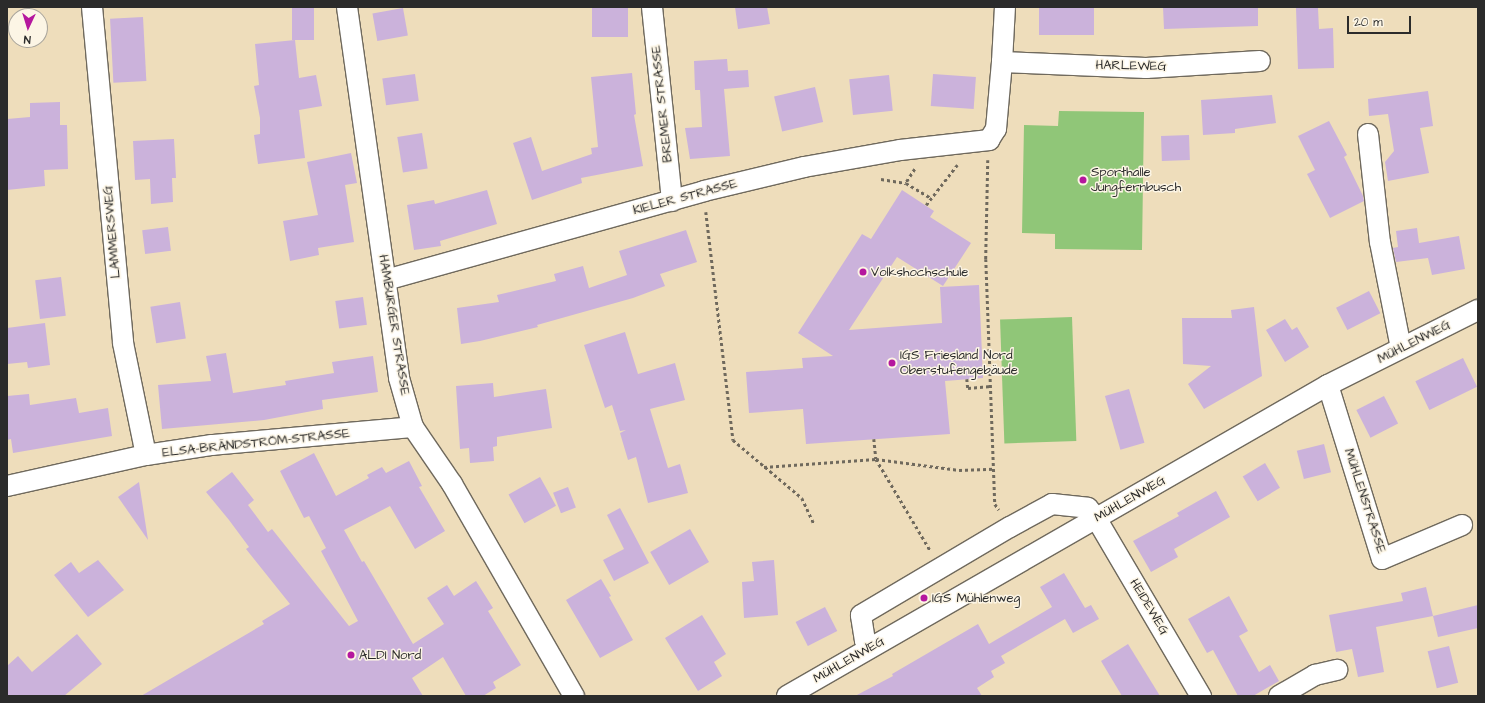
<!DOCTYPE html>
<meta charset="utf-8">
<style>
body{margin:0}
#map{position:relative;width:1485px;height:703px;overflow:hidden;background:#edb;font-family:"Architects Daughter",sans-serif}
div>[style]{position:absolute}
[style*='--x']{left:calc(var(--x)*1px);top:calc(var(--y)*1px);width:calc(var(--w)*1px);rotate:calc(var(--a)*1deg)}
.green>*{inset:0;background:#90c678;transform-origin:0 0}
.building>*{inset:0;background:#cbb2db;transform-origin:0 0}
.path>*{height:2.5px;margin-top:-1.25px;transform-origin:0;background:repeating-linear-gradient(90deg,#6f695d 0 3px,transparent 0 6px)}
.roads{filter:drop-shadow(1px 0 #6f695d) drop-shadow(-1px 0 #6f695d) drop-shadow(0 1px #6f695d) drop-shadow(0 -1px #6f695d)}
.minor>*{height:20px;margin:-10px;padding:0 10px;transform-origin:10px;border-radius:10px;background:#fff}
.dots>*{width:11px;height:11px;translate:-50% -50%;box-sizing:border-box;border:2px solid #fcf5e5;border-radius:50%}
span{translate:-50% -50%;white-space:nowrap;text-align:center;line-height:1.15;-webkit-text-stroke:3px #fcf5e5;paint-order:stroke}
.street-label{font-size:13px;color:#2b2b2b}
.poi-label{font-size:13px;color:#2b2b2b}
.left{translate:0 -50%;text-align:left}
.frame{position:absolute;inset:0;border:8px solid #2b2b2b;pointer-events:none}
.north{position:absolute;left:8px;top:8px;width:40px;height:40px;box-sizing:border-box;background:#fcf5e5;border:1px solid #a8a49b;border-radius:50%;rotate:184deg;font-size:11px;font-weight:700;line-height:16px;text-align:center;color:#2b2b2b}
.north::after{content:'';display:block;margin:auto;width:14px;height:18px;background:#b5179e;clip-path:polygon(50% 0,100% 100%,50% 72%,0 100%)}
.scale{position:absolute;left:1347px;top:16px;width:64px;height:18px;box-sizing:border-box;border:2px solid #2b2b2b;border-top:0;padding-left:5px;font-size:12px;line-height:14px;white-space:nowrap;color:#2b2b2b;-webkit-text-stroke:3px #fcf5e5;paint-order:stroke}
</style>
<div id="map">
<div class="green">
<div style="clip-path:polygon(1059px 111px,1144px 112px,1142px 250px,1055px 249px,1055px 234px,1022px 233px,1024px 125px,1058px 126px)"></div>
<div style="left:1072px;top:317px;width:124px;height:72px;rotate:88deg"></div>
</div>
<div class="building">
<div style="left:292px;top:7px;width:22px;height:33px"></div>
<div style="left:592px;top:7px;width:36px;height:30px"></div>
<div style="clip-path:polygon(735px 7px,767px 7px,770px 24px,738px 29px)"></div>
<div style="left:1039px;top:7px;width:55px;height:28px"></div>
<div style="clip-path:polygon(1163px 7px,1258px 7px,1258px 26px,1164px 29px)"></div>
<div style="left:403px;top:8px;width:28px;height:31px;rotate:80deg"></div>
<div style="clip-path:polygon(1296px 8px,1318px 8px,1319px 29px,1333px 28px,1334px 68px,1298px 69px)"></div>
<div style="left:143px;top:17px;width:64px;height:33px;rotate:87deg"></div>
<div style="clip-path:polygon(295px 40px,299px 78px,316px 75px,322px 106px,299px 110px,305px 158px,258px 164px,254px 135px,260px 134px,260px 118px,254px 86px,259px 85px,255px 44px)"></div>
<div style="clip-path:polygon(727px 59px,728px 71px,748px 70px,749px 87px,724px 89px,730px 156px,690px 159px,685px 128px,702px 127px,700px 90px,695px 90px,694px 61px)"></div>
<div style="clip-path:polygon(632px 73px,636px 114px,634px 115px,643px 166px,581px 178px,582px 183px,532px 200px,513px 143px,531px 137px,542px 171px,592px 154px,591px 148px,598px 147px,591px 77px)"></div>
<div style="left:415px;top:74px;width:27px;height:33px;rotate:82deg"></div>
<div style="left:933px;top:74px;width:43px;height:32px;rotate:4deg"></div>
<div style="left:889px;top:75px;width:36px;height:40px;rotate:84deg"></div>
<div style="left:815px;top:87px;width:36px;height:42px;rotate:77deg"></div>
<div style="clip-path:polygon(1428px 91px,1433px 126px,1420px 128px,1429px 173px,1388px 181px,1385px 162px,1394px 151px,1388px 114px,1369px 116px,1368px 99px)"></div>
<div style="clip-path:polygon(1272px 95px,1276px 123px,1235px 129px,1235px 133px,1203px 135px,1201px 100px)"></div>
<div style="clip-path:polygon(60px 102px,60px 125px,67px 125px,68px 169px,44px 170px,45px 186px,7px 190px,7px 119px,30px 117px,30px 103px)"></div>
<div style="clip-path:polygon(1329px 121px,1347px 155px,1344px 157px,1363px 196px,1364px 201px,1330px 218px,1307px 174px,1315px 170px,1298px 136px)"></div>
<div style="left:422px;top:133px;width:36px;height:25px;rotate:81deg"></div>
<div style="left:1189px;top:135px;width:25px;height:28px;rotate:88deg"></div>
<div style="clip-path:polygon(174px 139px,176px 178px,172px 178px,173px 202px,151px 204px,150px 179px,135px 180px,133px 141px)"></div>
<div style="clip-path:polygon(351px 153px,357px 183px,345px 185px,354px 242px,318px 248px,319px 255px,290px 261px,283px 221px,318px 215px,307px 162px)"></div>
<div style="clip-path:polygon(487px 190px,497px 224px,440px 241px,441px 246px,414px 250px,407px 205px,434px 200px,435px 204px)"></div>
<div style="clip-path:polygon(902px 190px,934px 211px,930px 217px,971px 243px,943px 286px,897px 257px,849px 330px,942px 323px,940px 287px,979px 285px,983px 378px,945px 381px,950px 434px,806px 444px,803px 409px,749px 413px,746px 372px,803px 368px,802px 358px,833px 356px,798px 333px,862px 234px,871px 239px)"></div>
<div style="left:168px;top:227px;width:24px;height:26px;rotate:83deg"></div>
<div style="clip-path:polygon(1417px 228px,1419px 243px,1459px 236px,1465px 269px,1432px 275px,1428px 258px,1396px 262px,1393px 248px,1398px 247px,1396px 231px)"></div>
<div style="clip-path:polygon(686px 230px,697px 262px,660px 274px,665px 286px,633px 298px,537px 325px,538px 327px,480px 341px,461px 344px,457px 308px,499px 302px,497px 295px,556px 281px,554px 274px,583px 266px,589px 288px,627px 275px,619px 251px)"></div>
<div style="left:61px;top:277px;width:39px;height:26px;rotate:83deg"></div>
<div style="left:1369px;top:291px;width:25px;height:37px;rotate:63deg"></div>
<div style="left:363px;top:297px;width:28px;height:28px;rotate:82deg"></div>
<div style="left:180px;top:302px;width:37px;height:30px;rotate:81deg"></div>
<div style="clip-path:polygon(1254px 307px,1262px 376px,1204px 409px,1188px 384px,1211px 366px,1183px 364px,1182px 318px,1232px 318px,1231px 310px)"></div>
<div style="clip-path:polygon(1285px 319px,1292px 330px,1297px 327px,1309px 347px,1285px 362px,1266px 330px)"></div>
<div style="clip-path:polygon(45px 323px,50px 365px,28px 368px,27px 362px,7px 364px,7px 328px)"></div>
<div style="clip-path:polygon(625px 332px,638px 374px,675px 363px,685px 400px,650px 409px,668px 468px,680px 464px,688px 493px,648px 503px,636px 457px,628px 460px,620px 433px,626px 430px,620px 431px,612px 405px,605px 408px,584px 345px)"></div>
<div style="clip-path:polygon(226px 353px,233px 393px,286px 385px,285px 381px,334px 373px,332px 362px,373px 356px,378px 392px,322px 400px,323px 409px,264px 420px,162px 429px,158px 385px,211px 381px,206px 356px)"></div>
<div style="left:1463px;top:358px;width:32px;height:53px;rotate:64deg"></div>
<div style="clip-path:polygon(493px 383px,494px 397px,546px 389px,552px 428px,497px 437px,497px 446px,493px 447px,494px 461px,470px 463px,469px 448px,460px 449px,456px 386px)"></div>
<div style="left:1129px;top:389px;width:56px;height:25px;rotate:74deg"></div>
<div style="clip-path:polygon(29px 394px,30px 405px,76px 398px,79px 413px,108px 408px,112px 436px,13px 453px,11px 439px,7px 440px,7px 396px)"></div>
<div style="left:1384px;top:396px;width:31px;height:31px;rotate:63deg"></div>
<div style="left:1324px;top:444px;width:29px;height:28px;rotate:76deg"></div>
<div style="clip-path:polygon(314px 453px,336px 496px,369px 478px,367px 475px,382px 467px,386px 473px,409px 461px,422px 486px,419px 487px,445px 531px,415px 549px,390px 506px,344px 530px,362px 562px,364px 561px,413px 644px,444px 624px,427px 598px,447px 585px,454px 596px,476px 581px,493px 608px,488px 611px,521px 665px,493px 682px,496px 688px,483px 696px,466px 696px,443px 657px,412px 678px,423px 696px,141px 696px,264px 624px,262px 621px,290px 604px,246px 549px,249px 547px,229px 520px,206px 492px,232px 472px,254px 500px,248px 505px,268px 532px,272px 529px,349px 626px,358px 621px,321px 551px,326px 548px,309px 516px,304px 518px,280px 471px)"></div>
<div style="left:1265px;top:463px;width:29px;height:26px;rotate:59deg"></div>
<div style="left:540px;top:477px;width:33px;height:36px;rotate:61deg"></div>
<div style="clip-path:polygon(139px 482px,148px 540px,118px 497px)"></div>
<div style="left:568px;top:487px;width:22px;height:16px;rotate:69deg"></div>
<div style="clip-path:polygon(1216px 491px,1230px 517px,1174px 549px,1178px 557px,1151px 572px,1133px 541px,1179px 516px,1177px 513px)"></div>
<div style="clip-path:polygon(620px 508px,649px 563px,614px 581px,603px 560px,624px 549px,607px 515px)"></div>
<div style="left:690px;top:529px;width:38px;height:46px;rotate:60deg"></div>
<div style="clip-path:polygon(98px 560px,124px 590px,88px 617px,54px 575px,71px 562px,79px 573px)"></div>
<div style="clip-path:polygon(774px 560px,778px 615px,744px 618px,742px 582px,754px 581px,752px 562px)"></div>
<div style="clip-path:polygon(1064px 573px,1085px 608px,1091px 605px,1099px 619px,1073px 633px,1065px 619px,1001px 656px,1005px 663px,991px 671px,994px 677px,977px 688px,982px 696px,855px 696px,893px 676px,892px 674px,978px 624px,989px 644px,1052px 607px,1040px 587px)"></div>
<div style="clip-path:polygon(601px 579px,611px 596px,609px 597px,633px 640px,600px 658px,566px 600px)"></div>
<div style="clip-path:polygon(1426px 587px,1433px 616px,1376px 627px,1384px 672px,1358px 677px,1352px 649px,1336px 652px,1329px 615px,1403px 601px,1401px 593px)"></div>
<div style="clip-path:polygon(1229px 596px,1248px 631px,1239px 636px,1259px 672px,1270px 665px,1279px 681px,1253px 696px,1238px 696px,1213px 650px,1207px 653px,1188px 619px)"></div>
<div style="clip-path:polygon(1478px 605px,1478px 628px,1438px 637px,1433px 616px)"></div>
<div style="left:825px;top:607px;width:27px;height:33px;rotate:63deg"></div>
<div style="clip-path:polygon(702px 615px,726px 654px,714px 662px,722px 676px,698px 691px,665px 638px)"></div>
<div style="clip-path:polygon(77px 634px,102px 664px,64px 696px,7px 696px,7px 666px,18px 656px,32px 672px)"></div>
<div style="clip-path:polygon(1128px 644px,1160px 696px,1122px 696px,1101px 661px)"></div>
<div style="left:1449px;top:646px;width:38px;height:22px;rotate:76deg"></div>
</div>
<div class="path">
<div style="--x:988;--y:160;--w:99;--a:91.2"></div>
<div style="--x:986;--y:259;--w:245;--a:87.9"></div>
<div style="--x:995;--y:504;--w:7;--a:56"></div>
<div style="--x:915;--y:169;--w:17;--a:123"></div>
<div style="--x:906;--y:183;--w:29;--a:31"></div>
<div style="--x:881;--y:179;--w:25;--a:9"></div>
<div style="--x:926;--y:205;--w:51;--a:-52.2"></div>
<div style="--x:706;--y:212;--w:230;--a:83.2"></div>
<div style="--x:733;--y:440;--w:90;--a:40"></div>
<div style="--x:802;--y:498;--w:29;--a:65"></div>
<div style="--x:967;--y:379;--w:9;--a:84"></div>
<div style="--x:968;--y:388;--w:23;--a:-5"></div>
<div style="--x:874;--y:439;--w:20;--a:84"></div>
<div style="--x:876;--y:459;--w:106;--a:59.3"></div>
<div style="--x:764;--y:467;--w:112;--a:-4.1"></div>
<div style="--x:876;--y:459;--w:84;--a:7.5"></div>
<div style="--x:959;--y:470;--w:35;--a:-2"></div>
</div>
<div class="roads">
<div class="minor">
<div style="--x:92;--y:7;--w:337;--a:84.7"></div>
<div style="--x:123;--y:343;--w:114;--a:78.4"></div>
<div style="--x:347;--y:7;--w:375;--a:82"></div>
<div style="--x:399;--y:378;--w:51;--a:74.1"></div>
<div style="--x:413;--y:427;--w:69;--a:55.6"></div>
<div style="--x:452;--y:484;--w:245;--a:60.1"></div>
<div style="--x:652;--y:7;--w:195;--a:84.1"></div>
<div style="--x:1002;--y:62;--w:144;--a:2.4"></div>
<div style="--x:1146;--y:68;--w:114;--a:-3.5"></div>
<div style="--x:1368;--y:134;--w:109;--a:83.7"></div>
<div style="--x:1380;--y:242;--w:108;--a:78.8"></div>
<div style="--x:386;--y:280;--w:330;--a:-15.6"></div>
<div style="--x:704;--y:191;--w:103;--a:-13.5"></div>
<div style="--x:804;--y:167;--w:97;--a:-10"></div>
<div style="--x:900;--y:150;--w:90;--a:-6.4"></div>
<div style="--x:989;--y:140;--w:13;--a:-58"></div>
<div style="--x:996;--y:129;--w:67;--a:-84.9"></div>
<div style="--x:1002;--y:62;--w:55;--a:-86.9"></div>
<div style="--x:1328;--y:385;--w:182;--a:72.8"></div>
<div style="--x:1382;--y:559;--w:87;--a:-23"></div>
<div style="--x:7;--y:486;--w:142;--a:-12.6"></div>
<div style="--x:146;--y:455;--w:67;--a:-8.6"></div>
<div style="--x:212;--y:445;--w:202;--a:-5.1"></div>
<div style="--x:869;--y:647;--w:7;--a:-124"></div>
<div style="--x:865;--y:641;--w:26;--a:-99"></div>
<div style="--x:861;--y:615;--w:173;--a:-30.6"></div>
<div style="--x:1010;--y:527;--w:48;--a:-28.7"></div>
<div style="--x:1052;--y:504;--w:36;--a:6"></div>
<div style="--x:1088;--y:508;--w:13;--a:51"></div>
<div style="--x:1096;--y:518;--w:207;--a:59.5"></div>
<div style="--x:787;--y:696;--w:624;--a:-29.89"></div>
<div style="--x:1328;--y:385;--w:168;--a:-26.6"></div>
<div style="--x:1279;--y:696;--w:42;--a:-30.3"></div>
<div style="--x:1315;--y:675;--w:23;--a:-13"></div>
</div>
</div>
<div class="dots">
<div style="left:1083px;top:180px;background:#b5179e"></div>
<div style="left:863px;top:272px;background:#b5179e"></div>
<div style="left:892px;top:363px;background:#b5179e"></div>
<div style="left:924px;top:598px;background:#b5179e"></div>
<div style="left:351px;top:655px;background:#b5179e"></div>
</div>
<div class="street-label">
<span style="left:1131px;top:66px;rotate:1deg">HARLEWEG</span>
<span style="left:662px;top:104px;rotate:-96deg">BREMER STRASSE</span>
<span style="left:685px;top:197px;rotate:-15deg">KIELER STRASSE</span>
<span style="left:112px;top:232px;rotate:-95deg">LAMMERSWEG</span>
<span style="left:394px;top:325px;rotate:81deg">HAMBURGER STRASSE</span>
<span style="left:1414px;top:342px;rotate:-27deg">MÜHLENWEG</span>
<span style="left:256px;top:443px;rotate:-6deg">ELSA-BRÄNDSTRÖM-STRASSE</span>
<span style="left:1130px;top:499px;rotate:-30deg">MÜHLENWEG</span>
<span style="left:1365px;top:501px;rotate:72deg">MÜHLENSTRASSE</span>
<span style="left:1149px;top:607px;rotate:59deg">HEIDEWEG</span>
<span style="left:849px;top:660px;rotate:-30deg">MÜHLENWEG</span>
</div>
<div class="poi-label">
<span class="left" style="left:1091px;top:180px">Sporthalle<br>Jungfernbusch</span>
<span class="left" style="left:871px;top:272px">Volkshochschule</span>
<span class="left" style="left:900px;top:363px">IGS Friesland Nord<br>Oberstufengebäude</span>
<span class="left" style="left:932px;top:598px">IGS Mühlenweg</span>
<span class="left" style="left:359px;top:655px">ALDI Nord</span>
</div>
<div class="frame"></div>
<div class="north">N</div>
<div class="scale">20 m</div>
</div>
